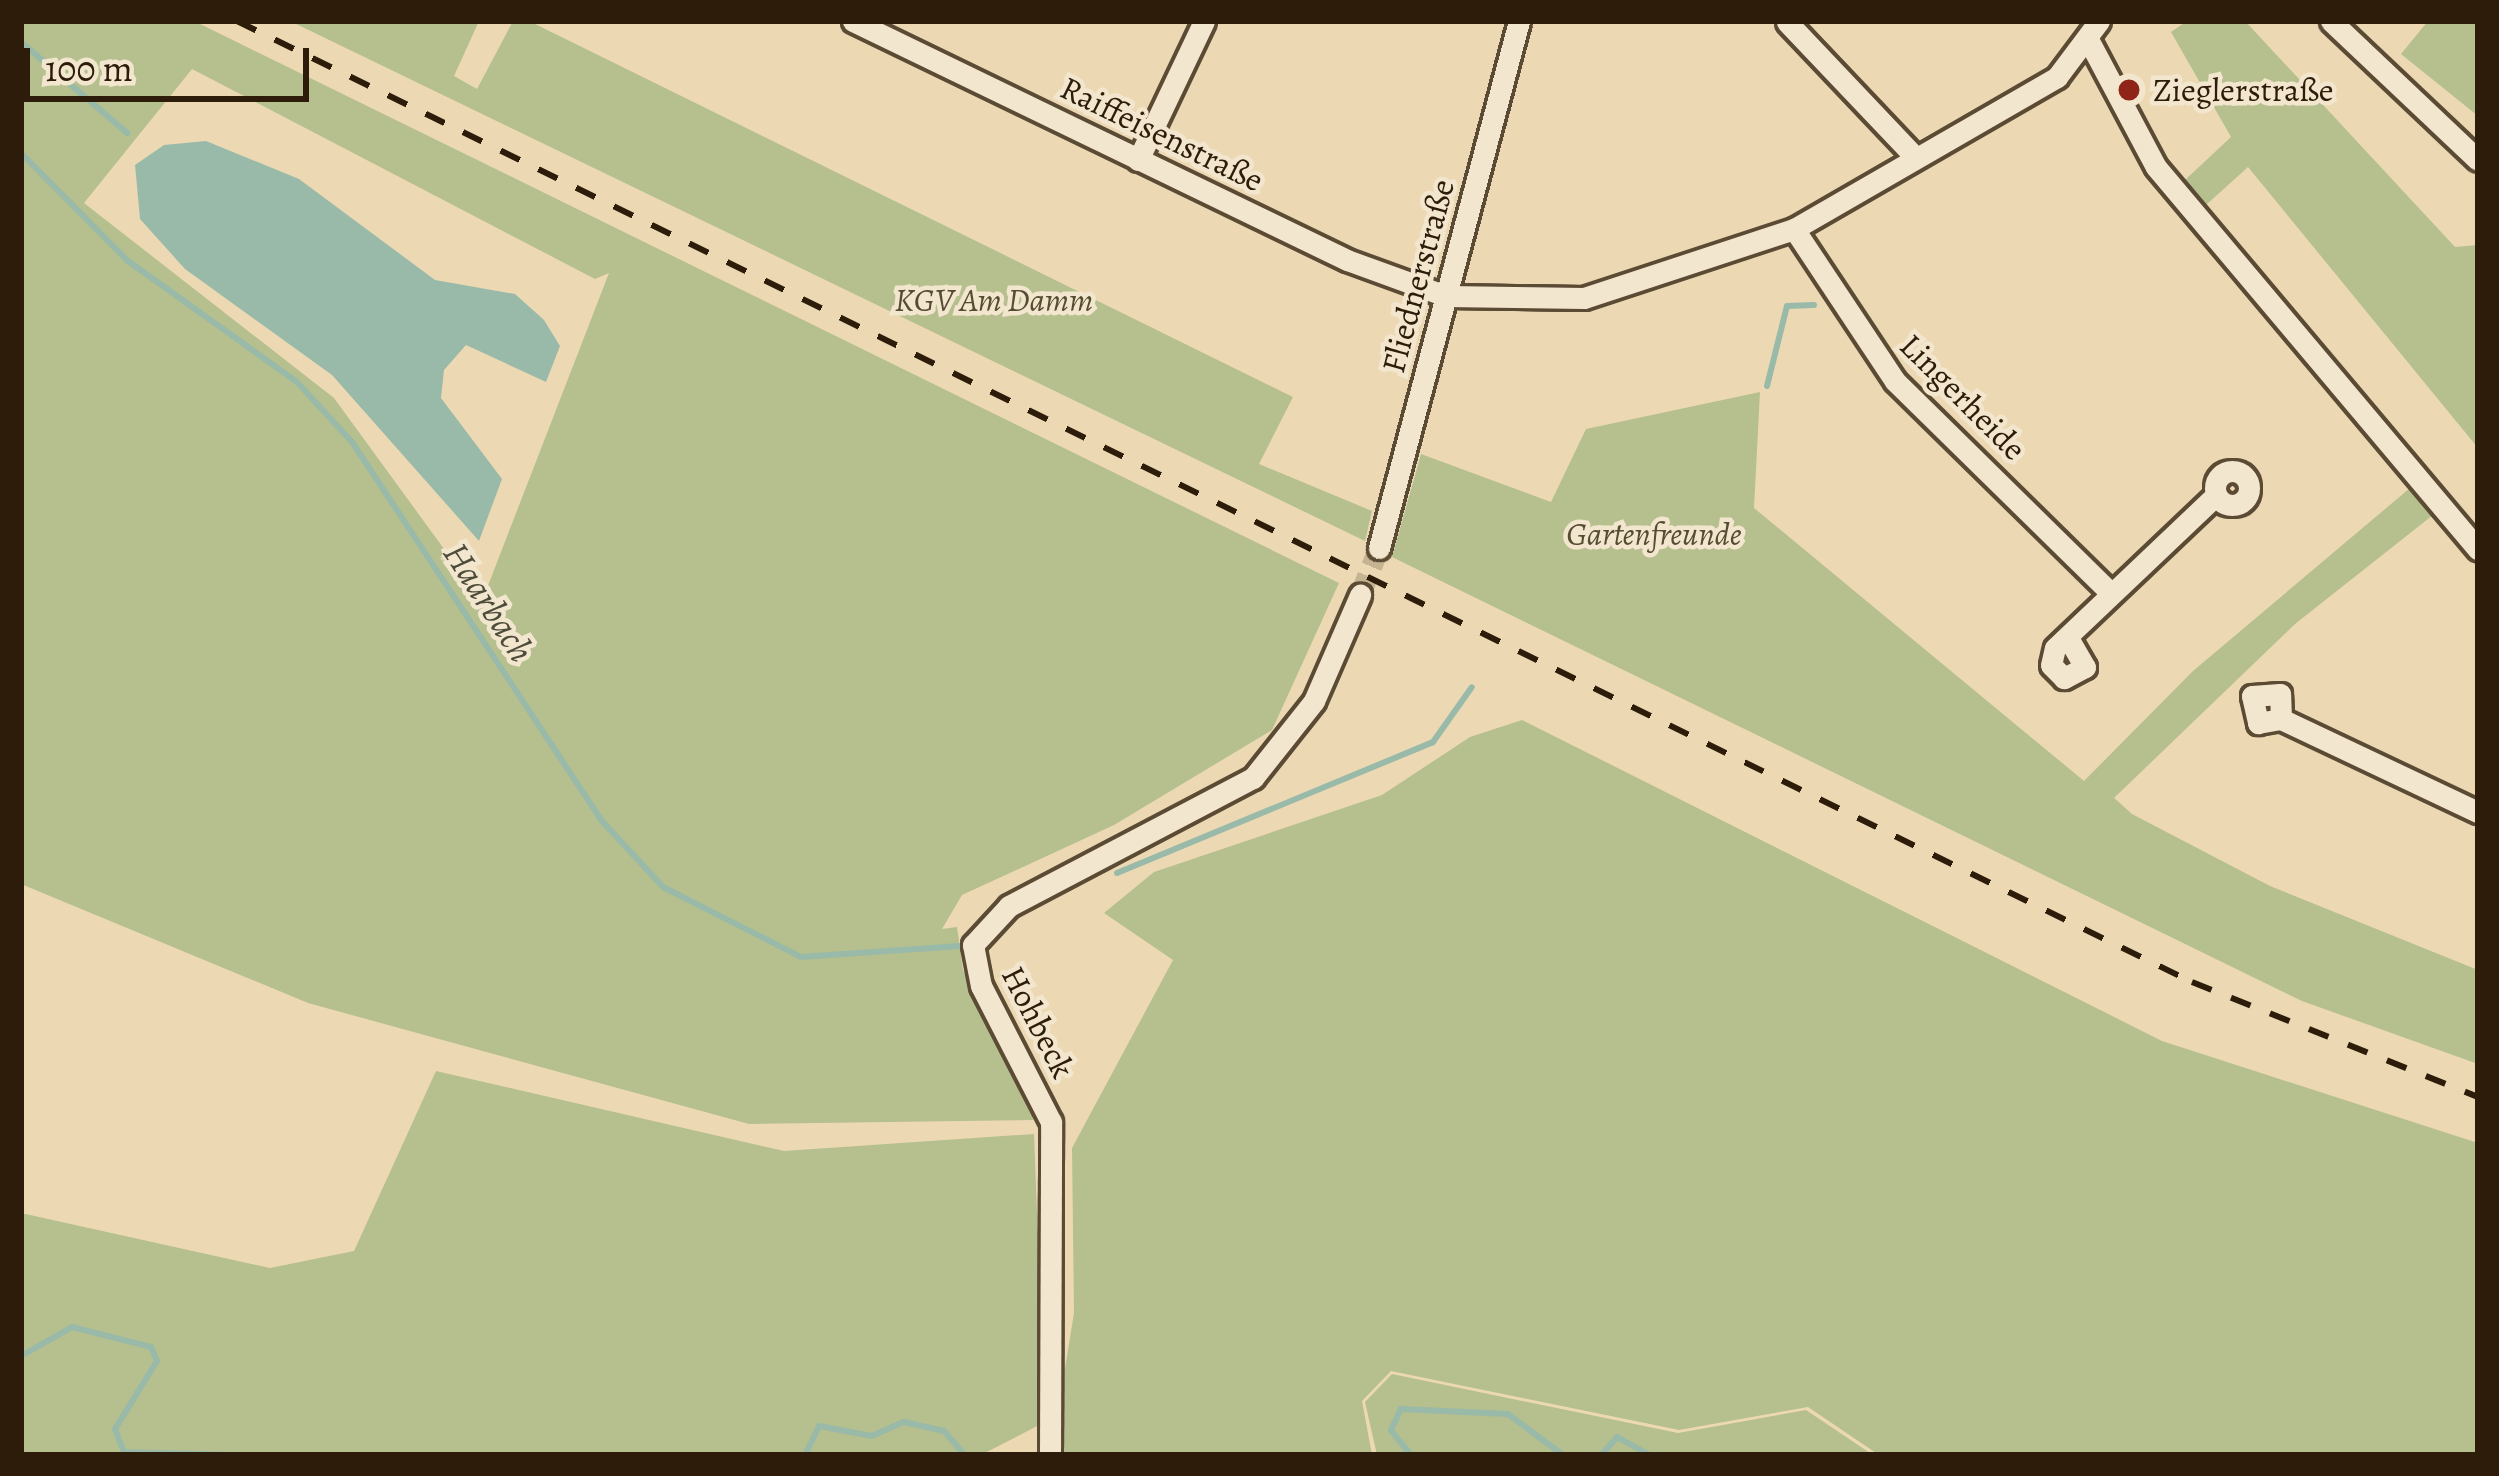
<!DOCTYPE html>
<meta charset="utf-8">
<style>
body{margin:0}
#map{position:relative;width:2499px;height:1476px;overflow:hidden;background:#ecd9b4;font-family:Alegreya,serif}
div>[style]{position:absolute}
[style*='--x']{left:calc(var(--x)*1px);top:calc(var(--y)*1px);width:calc(var(--w)*1px);rotate:calc(var(--a)*1deg)}
.green>*{inset:0;background:#b6bf8e}
.water>*{inset:0;background:#99baa9}
.stream>*{height:6px;margin:-3px;padding:0 3px;transform-origin:3px;border-radius:3px;background:#99baa9}
.minor-tunnel>*{height:21px;margin-top:-10.5px;transform-origin:0;background:repeating-linear-gradient(90deg,#c6b392 0 21px,transparent 0 31px)}
.roads{filter:drop-shadow(3px 0 #5c4b34) drop-shadow(-3px 0 #5c4b34) drop-shadow(0 3px #5c4b34) drop-shadow(0 -3px #5c4b34)}
.minor>*{height:21px;margin:-10.5px;padding:0 10.5px;transform-origin:10.5px;border-radius:10.5px;background:#f3e6ce}
.minor>.ring{margin:-10.5px;padding:0;box-sizing:content-box;background:none;border:21px solid #f3e6ce;border-radius:50%}
.rail>*{height:6px;margin-top:-3px;transform-origin:0;background:repeating-linear-gradient(90deg,#2c1c09 0 21px,transparent 0 42px)}
.dots>*{width:33px;height:33px;translate:-50% -50%;box-sizing:border-box;border:6px solid #f3e6ce;border-radius:50%}
span{translate:-50% -50%;white-space:nowrap;text-align:center;line-height:1.15;-webkit-text-stroke:9px #f3e6ce;paint-order:stroke}
.poi-label{font-size:33px;color:#2c1c09}
.left{translate:0 -50%;text-align:left}
.street-label{font-size:33px;color:#2c1c09}
.park-label{font-size:33px;color:#554d31;font-style:italic}
.water-label{font-size:36px;color:#4d4b39;font-style:italic}
.frame{position:absolute;inset:0;border:24px solid #2c1c09;pointer-events:none}
.scale{position:absolute;left:24px;top:48px;width:285px;height:54px;box-sizing:border-box;border:6px solid #2c1c09;border-top:0;padding-left:15px;font-size:36px;line-height:42px;white-space:nowrap;color:#2c1c09;-webkit-text-stroke:9px #f3e6ce;paint-order:stroke}
</style>
<div id="map">
<div class="green">
<div style="clip-path:polygon(evenodd,21px 21px,194px 21px,1339px 583px,1272px 730px,1114px 825px,962px 895px,942px 929px,957px 927px,963px 970px,1029px 1091px,1033px 1120px,749px 1124px,308px 1003px,21px 884px,21px 21px,192px 69px,595px 279px,609px 273px,482px 601px,334px 398px,84px 203px,192px 69px)"></div>
<div style="clip-path:polygon(290px 21px,479px 21px,454px 76px,477px 89px,513px 21px,529px 21px,1293px 397px,1259px 464px,1372px 511px,1365px 541px)"></div>
<div style="clip-path:polygon(2187px 21px,2245px 21px,2455px 247px,2478px 245px,2478px 448px,2248px 167px,2206px 205px,2185px 180px,2231px 137px,2171px 32px)"></div>
<div style="clip-path:polygon(2428px 21px,2478px 21px,2478px 116px,2401px 54px)"></div>
<div style="clip-path:polygon(1760px 392px,1754px 508px,2084px 781px,2193px 671px,2410px 488px,2433px 515px,2295px 624px,2114px 798px,2103px 788px,2132px 814px,2270px 886px,2478px 970px,2478px 1064px,2302px 1001px,1392px 557px,1421px 454px,1551px 502px,1586px 429px)"></div>
<div style="clip-path:polygon(1522px 720px,2162px 1041px,2478px 1143px,2478px 1455px,1879px 1455px,1808px 1407px,1679px 1430px,1391px 1371px,1362px 1401px,1372px 1455px,1051px 1455px,1074px 1313px,1072px 1148px,1173px 960px,1104px 913px,1154px 872px,1382px 795px,1470px 737px)"></div>
<div style="clip-path:polygon(436px 1071px,784px 1151px,1034px 1134px,1045px 1422px,981px 1455px,21px 1455px,21px 1213px,270px 1268px,354px 1251px)"></div>
<div style="clip-path:polygon(1392px 1374px,1678px 1433px,1806px 1410px,1873px 1455px,1377px 1455px,1365px 1402px)"></div>
</div>
<div class="water">
<div style="clip-path:polygon(206px 141px,299px 179px,435px 280px,515px 294px,544px 320px,560px 346px,546px 382px,466px 345px,444px 370px,441px 398px,502px 479px,479px 541px,332px 375px,185px 269px,140px 219px,135px 165px,164px 145px)"></div>
</div>
<div class="stream">
<div style="--x:21;--y:42;--w:140;--a:40.6"></div>
<div style="--x:21;--y:153;--w:152;--a:45.3"></div>
<div style="--x:128;--y:261;--w:208;--a:35.6"></div>
<div style="--x:297;--y:382;--w:81;--a:47.5"></div>
<div style="--x:352;--y:442;--w:453;--a:56.6"></div>
<div style="--x:601;--y:820;--w:91;--a:47.2"></div>
<div style="--x:663;--y:887;--w:155;--a:26.9"></div>
<div style="--x:801;--y:957;--w:159;--a:-4"></div>
<div style="--x:1767;--y:386;--w:82;--a:-76"></div>
<div style="--x:1787;--y:306;--w:27;--a:-2"></div>
<div style="--x:1117;--y:873;--w:342;--a:-22.5"></div>
<div style="--x:1433;--y:742;--w:67;--a:-54.7"></div>
<div style="--x:21;--y:1356;--w:59;--a:-29.6"></div>
<div style="--x:72;--y:1327;--w:81;--a:14.2"></div>
<div style="--x:151;--y:1347;--w:15;--a:67"></div>
<div style="--x:157;--y:1361;--w:80;--a:121.7"></div>
<div style="--x:115;--y:1429;--w:25;--a:69"></div>
<div style="--x:124;--y:1452;--w:110;--a:1.6"></div>
<div style="--x:805;--y:1455;--w:32;--a:-64"></div>
<div style="--x:819;--y:1426;--w:54;--a:10.7"></div>
<div style="--x:872;--y:1436;--w:35;--a:-24"></div>
<div style="--x:904;--y:1422;--w:41;--a:12.7"></div>
<div style="--x:944;--y:1431;--w:32;--a:49"></div>
<div style="--x:1411;--y:1455;--w:32;--a:-129"></div>
<div style="--x:1391;--y:1430;--w:23;--a:-65"></div>
<div style="--x:1401;--y:1409;--w:107;--a:2.7"></div>
<div style="--x:1508;--y:1414;--w:69;--a:36.7"></div>
<div style="--x:1601;--y:1455;--w:24;--a:-48"></div>
<div style="--x:1617;--y:1437;--w:38;--a:29"></div>
<div style="--x:1743;--y:1455;--w:55;--a:0"></div>
</div>
<div class="minor-tunnel">
<div style="--x:1360;--y:595;--w:51;--a:-68"></div>
</div>
<div class="roads">
<div class="minor">
<div style="--x:853;--y:21;--w:549;--a:25.82"></div>
<div style="--x:1347;--y:260;--w:105;--a:20"></div>
<div style="--x:1446;--y:296;--w:138;--a:0.8"></div>
<div style="--x:1584;--y:298;--w:221;--a:-18.2"></div>
<div style="--x:1794;--y:229;--w:304;--a:-30"></div>
<div style="--x:2057;--y:77;--w:70;--a:-53.1"></div>
<div style="--x:2331;--y:21;--w:202;--a:43.4"></div>
<div style="--x:1787;--y:22;--w:187;--a:46.5"></div>
<div style="--x:2090;--y:43;--w:140;--a:62"></div>
<div style="--x:2156;--y:167;--w:500;--a:49.9"></div>
<div style="--x:1138;--y:160;--w:154;--a:-64.6"></div>
<div style="--x:1794;--y:229;--w:182;--a:56.4"></div>
<div style="--x:1895;--y:381;--w:300;--a:44.5"></div>
<div class="ring" style="left:2215px;top:471px;width:13px;height:13px"></div>
<div style="--x:1379;--y:548;--w:545;--a:-75.12"></div>
<div style="--x:2071;--y:643;--w:28;--a:60"></div>
<div style="--x:2085;--y:667;--w:24;--a:152"></div>
<div style="--x:2064;--y:678;--w:18;--a:-135"></div>
<div style="--x:2051;--y:665;--w:17;--a:-77"></div>
<div style="--x:2055;--y:648;--w:222;--a:-43.5"></div>
<div style="--x:2281;--y:719;--w:25;--a:-92"></div>
<div style="--x:2280;--y:694;--w:28;--a:176"></div>
<div style="--x:2252;--y:696;--w:28;--a:77"></div>
<div style="--x:2258;--y:723;--w:23;--a:-10"></div>
<div style="--x:2281;--y:719;--w:218;--a:25.3"></div>
<div style="--x:1050;--y:1455;--w:333;--a:-89.8"></div>
<div style="--x:1051;--y:1122;--w:153;--a:-117.2"></div>
<div style="--x:981;--y:986;--w:42;--a:-101"></div>
<div style="--x:973;--y:945;--w:53;--a:-47.3"></div>
<div style="--x:1009;--y:906;--w:276;--a:-27.7"></div>
<div style="--x:1253;--y:778;--w:98;--a:-51.6"></div>
<div style="--x:1314;--y:701;--w:116;--a:-66.5"></div>
</div>
</div>
<div class="rail">
<div style="--x:237;--y:21;--w:2178;--a:26.18"></div>
<div style="--x:2192;--y:982;--w:308;--a:21.9"></div>
</div>
<div class="dots">
<div style="left:2129px;top:90px;background:#8f2418"></div>
</div>
<div class="poi-label">
<span class="left" style="left:2153px;top:90px">Zieglerstraße</span>
</div>
<div class="street-label">
<span style="left:1162px;top:134px;rotate:26deg">Raiffeisenstraße</span>
<span style="left:1418px;top:276px;rotate:-75deg">Fliednerstraße</span>
<span style="left:1963px;top:397px;rotate:45deg">Lingerheide</span>
<span style="left:1038px;top:1022px;rotate:63deg">Hohbeck</span>
</div>
<div class="park-label">
<span style="left:994px;top:300px">KGV Am Damm</span>
<span style="left:1654px;top:534px">Gartenfreunde</span>
</div>
<div class="water-label">
<span style="left:489px;top:602px;rotate:57deg">Haarbach</span>
</div>
<div class="frame"></div>
<div class="scale">100 m</div>
</div>
